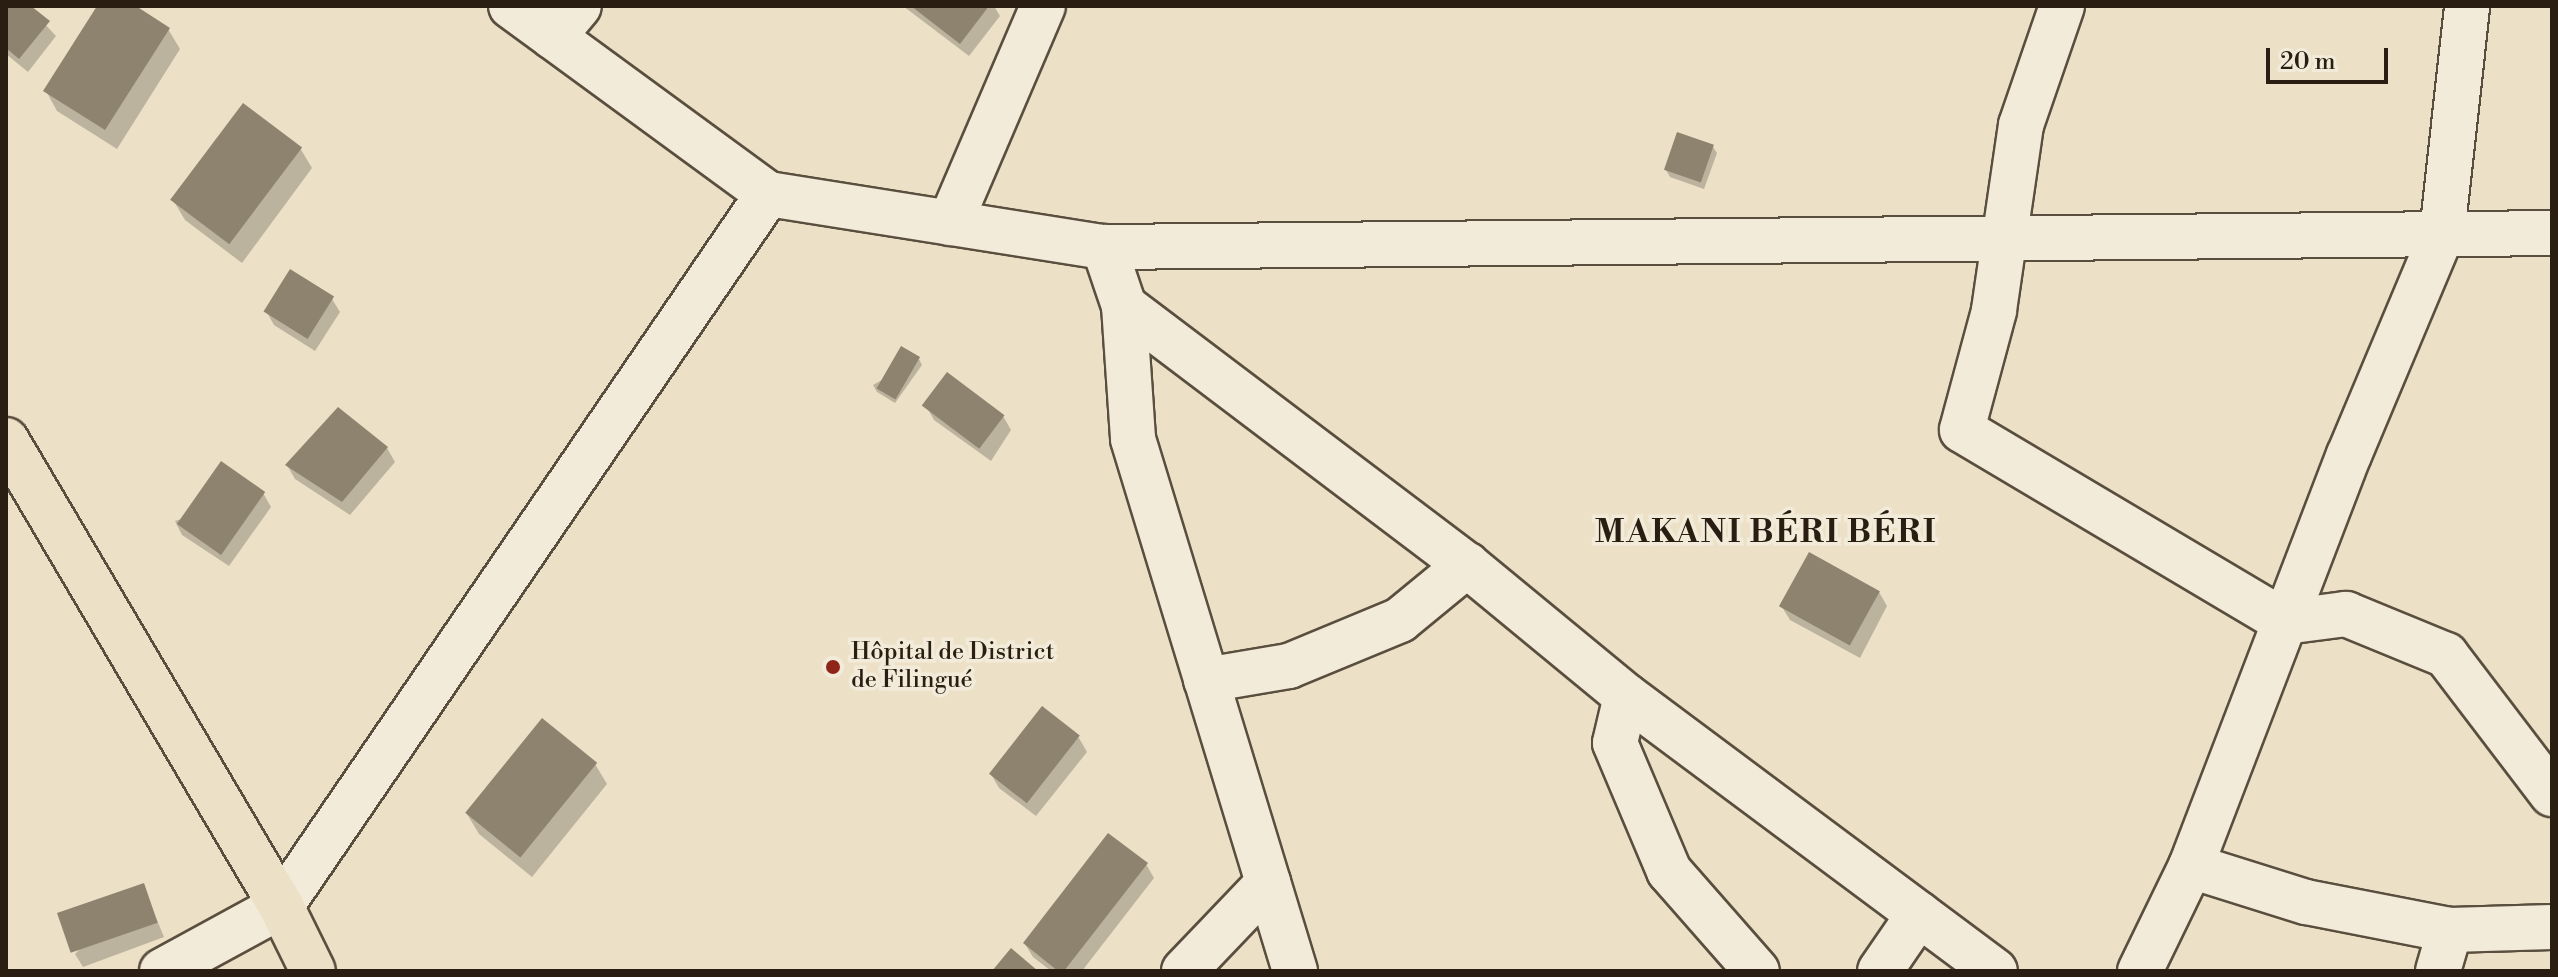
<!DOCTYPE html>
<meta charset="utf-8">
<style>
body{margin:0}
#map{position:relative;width:2558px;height:977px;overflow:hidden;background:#ece0c6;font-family:"Libre Bodoni",serif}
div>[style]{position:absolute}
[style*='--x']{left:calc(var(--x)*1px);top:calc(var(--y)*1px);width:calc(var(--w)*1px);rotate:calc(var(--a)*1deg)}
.shadow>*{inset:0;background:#0003}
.building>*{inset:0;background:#8e836f;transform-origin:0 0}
.roads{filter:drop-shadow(2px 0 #5a4e3e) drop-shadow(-2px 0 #5a4e3e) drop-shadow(0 2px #5a4e3e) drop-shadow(0 -2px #5a4e3e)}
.minor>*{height:44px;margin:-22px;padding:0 22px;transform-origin:22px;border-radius:22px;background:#f3ebda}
.major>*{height:44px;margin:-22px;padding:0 22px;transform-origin:22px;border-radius:22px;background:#ece0c6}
.dots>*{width:22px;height:22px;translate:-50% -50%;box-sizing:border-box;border:4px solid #f3ebda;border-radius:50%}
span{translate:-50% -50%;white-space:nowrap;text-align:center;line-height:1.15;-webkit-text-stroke:7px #f3ebda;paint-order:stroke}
.poi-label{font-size:24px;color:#291e11}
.left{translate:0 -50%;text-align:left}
.district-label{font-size:32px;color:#291e11;font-weight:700;letter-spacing:2px}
.frame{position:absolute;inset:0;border:8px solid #291e11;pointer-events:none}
.scale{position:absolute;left:2266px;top:48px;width:122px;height:36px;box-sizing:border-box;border:4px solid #291e11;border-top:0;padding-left:10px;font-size:24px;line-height:28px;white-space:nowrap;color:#291e11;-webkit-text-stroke:6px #f3ebda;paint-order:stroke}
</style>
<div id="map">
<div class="shadow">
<div style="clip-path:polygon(6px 6px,28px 6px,56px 36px,28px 72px,6px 54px)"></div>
<div style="clip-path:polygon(99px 6px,132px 6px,168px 29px,180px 49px,117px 149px,57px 111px,46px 91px)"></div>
<div style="clip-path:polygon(903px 6px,994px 6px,1000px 16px,969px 56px)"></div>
<div style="clip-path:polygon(1713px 147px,1717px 153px,1704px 189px,1670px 177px,1666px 170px)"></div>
<div style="clip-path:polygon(300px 148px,312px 168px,242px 263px,185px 220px,173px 200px)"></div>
<div style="clip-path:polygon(332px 299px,340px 312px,315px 351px,274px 325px,266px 311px)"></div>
<div style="clip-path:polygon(919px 359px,922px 365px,895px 403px,877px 392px,873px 385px)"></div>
<div style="clip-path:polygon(926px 406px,1003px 416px,1011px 430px,991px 461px,934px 420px)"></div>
<div style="clip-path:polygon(387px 448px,395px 462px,350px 515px,295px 479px,287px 465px)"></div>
<div style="clip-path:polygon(263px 493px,271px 507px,229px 566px,182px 535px,175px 521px)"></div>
<div style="clip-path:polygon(1879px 592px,1887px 606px,1860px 658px,1790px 620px,1782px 607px)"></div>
<div style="clip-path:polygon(1042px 709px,1079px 738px,1087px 752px,1036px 816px,999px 788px,991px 774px)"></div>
<div style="clip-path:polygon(595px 764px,607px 784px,532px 877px,479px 834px,467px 814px)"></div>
<div style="clip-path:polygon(1146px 864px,1154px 878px,1082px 971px,1051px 971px,1033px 957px,1025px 944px)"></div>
<div style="clip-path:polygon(143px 886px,164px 937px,83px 967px,75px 954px)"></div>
</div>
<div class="building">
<div style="clip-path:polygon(6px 6px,31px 6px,50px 21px,19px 59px,6px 48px)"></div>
<div style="clip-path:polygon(97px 6px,136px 6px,170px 28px,105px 130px,43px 91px)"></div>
<div style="clip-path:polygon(911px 6px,989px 6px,960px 44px)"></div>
<div style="left:243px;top:103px;width:74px;height:121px;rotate:37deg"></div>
<div style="left:1677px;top:132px;width:39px;height:40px;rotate:19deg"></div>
<div style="left:290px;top:269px;width:52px;height:50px;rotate:32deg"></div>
<div style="left:901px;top:346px;width:22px;height:49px;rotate:30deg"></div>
<div style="left:947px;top:372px;width:72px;height:42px;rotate:37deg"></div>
<div style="clip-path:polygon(338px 407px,388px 447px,342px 502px,285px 465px)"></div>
<div style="left:221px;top:461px;width:54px;height:77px;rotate:35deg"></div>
<div style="left:1809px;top:552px;width:81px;height:62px;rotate:29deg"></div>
<div style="left:1042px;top:706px;width:48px;height:86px;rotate:38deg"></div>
<div style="left:542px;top:718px;width:71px;height:122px;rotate:39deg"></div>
<div style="clip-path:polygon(1108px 833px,1148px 863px,1064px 971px,1058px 971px,1023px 943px)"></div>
<div style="left:144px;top:883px;width:42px;height:92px;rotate:71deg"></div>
<div style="clip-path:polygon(1011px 948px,1038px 971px,992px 971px)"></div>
</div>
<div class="roads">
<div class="minor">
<div style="--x:511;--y:6;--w:318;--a:36.2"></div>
<div style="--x:2062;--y:6;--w:126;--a:109"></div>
<div style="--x:2021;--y:125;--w:188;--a:98.3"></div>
<div style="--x:1994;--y:311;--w:123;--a:105.1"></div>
<div style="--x:1962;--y:430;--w:376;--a:30.7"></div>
<div style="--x:2285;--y:622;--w:62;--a:-7.5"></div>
<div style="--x:2346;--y:614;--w:108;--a:22.3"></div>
<div style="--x:2446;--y:655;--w:175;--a:52.7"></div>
<div style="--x:553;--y:37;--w:40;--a:-50"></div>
<div style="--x:950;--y:223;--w:236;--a:-66.8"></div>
<div style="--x:1104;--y:247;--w:62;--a:71.3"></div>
<div style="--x:1124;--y:306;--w:430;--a:37.1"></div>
<div style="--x:1467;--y:565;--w:206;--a:39.5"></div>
<div style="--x:1626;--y:696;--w:460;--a:36.7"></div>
<div style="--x:1124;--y:306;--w:133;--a:86.1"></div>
<div style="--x:1133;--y:439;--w:556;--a:73.06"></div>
<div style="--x:1206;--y:680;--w:84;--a:-9.6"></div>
<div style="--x:1289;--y:666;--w:120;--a:-22.5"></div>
<div style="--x:1400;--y:620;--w:87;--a:-39.4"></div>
<div style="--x:1626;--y:696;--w:48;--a:103.2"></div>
<div style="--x:1615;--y:743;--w:139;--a:67.1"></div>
<div style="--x:1669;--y:871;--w:133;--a:48.7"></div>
<div style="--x:2191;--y:866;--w:121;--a:17.4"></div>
<div style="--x:2306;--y:902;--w:147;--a:11"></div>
<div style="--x:2450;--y:930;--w:102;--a:-1.7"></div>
<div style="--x:162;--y:971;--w:136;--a:-28.6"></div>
<div style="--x:281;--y:906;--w:863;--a:-55.63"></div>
<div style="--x:768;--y:194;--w:340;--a:9"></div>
<div style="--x:1104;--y:247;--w:1448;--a:-0.55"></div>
<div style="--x:1184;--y:971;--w:122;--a:-46.3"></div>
<div style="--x:1880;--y:971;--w:69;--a:-55.6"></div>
<div style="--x:2140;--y:971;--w:117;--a:-64.1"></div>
<div style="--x:2191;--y:866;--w:440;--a:-69"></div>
<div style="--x:2349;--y:455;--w:240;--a:-67.2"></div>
<div style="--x:2442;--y:234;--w:229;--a:-83.7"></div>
<div style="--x:2438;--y:971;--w:43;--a:-73.7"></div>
</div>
<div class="major">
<div style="--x:6;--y:440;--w:541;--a:59.45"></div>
<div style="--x:281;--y:906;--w:72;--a:63.8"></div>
</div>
</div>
<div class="dots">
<div style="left:833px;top:667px;background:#8f2418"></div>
</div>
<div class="poi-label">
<span class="left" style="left:851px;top:667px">Hôpital de District<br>de Filingué</span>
</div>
<div class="district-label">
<span style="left:1766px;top:532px">MAKANI BÉRI BÉRI</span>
</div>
<div class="frame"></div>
<div class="scale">20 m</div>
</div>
